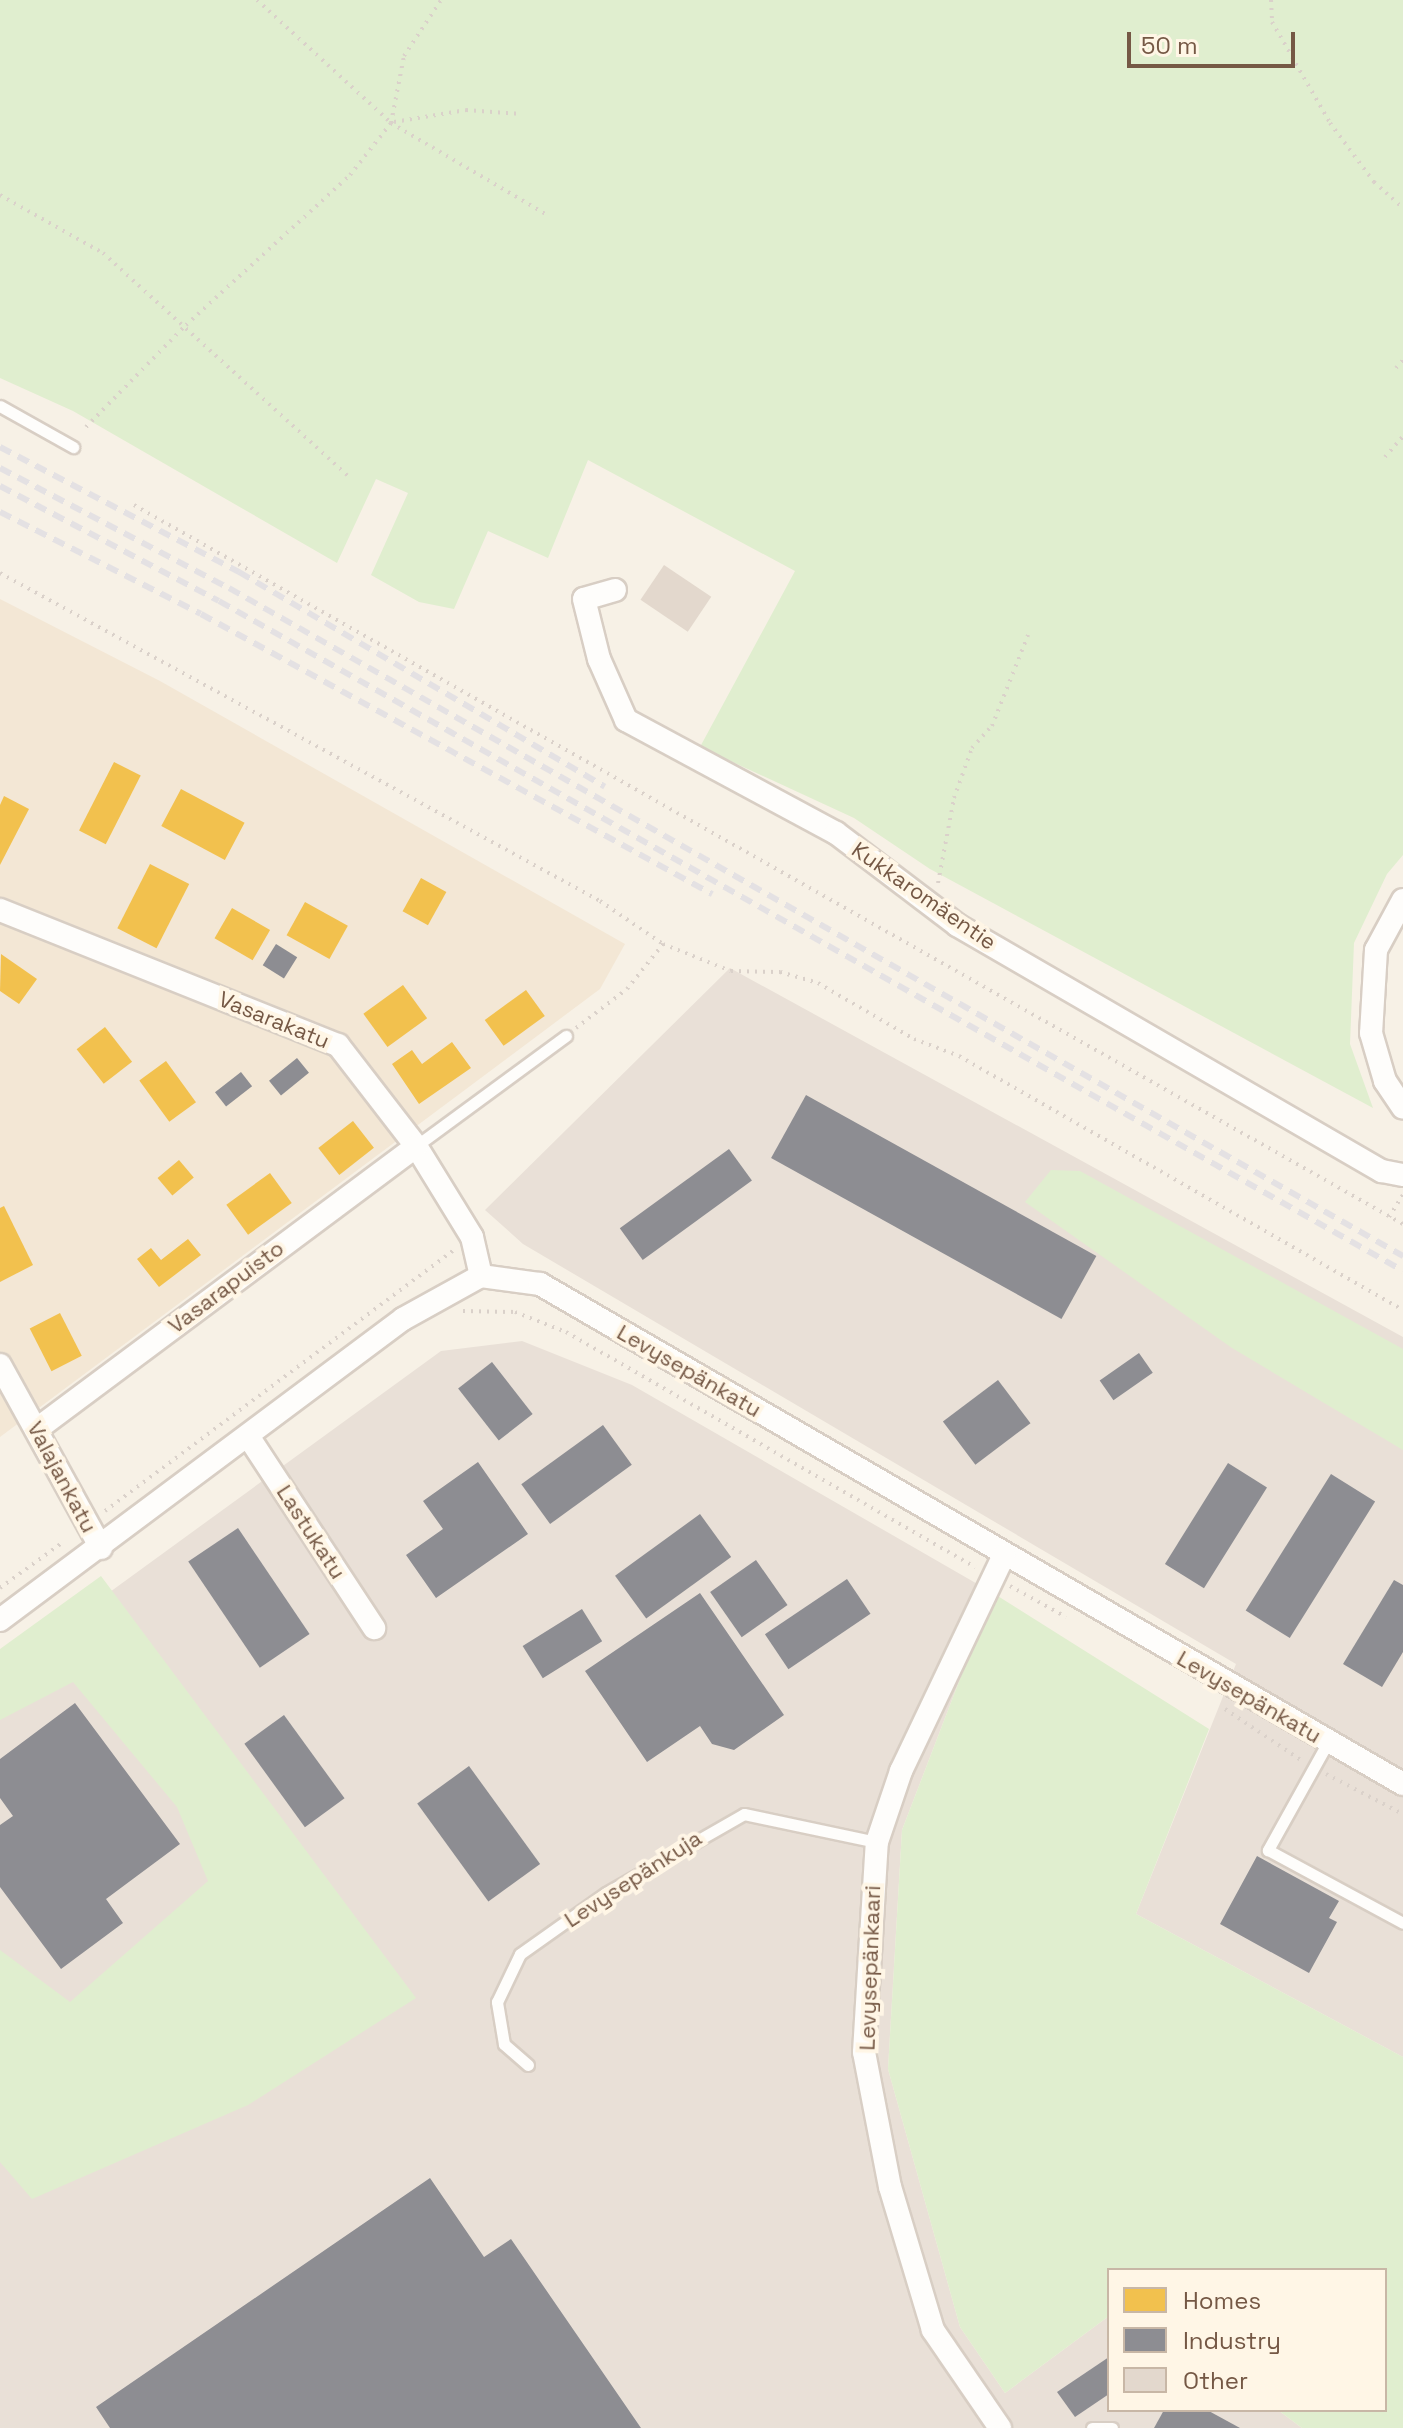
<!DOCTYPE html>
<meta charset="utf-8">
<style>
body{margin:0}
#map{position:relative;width:1403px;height:2428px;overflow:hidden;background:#f7f1e6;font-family:"Space Grotesk",sans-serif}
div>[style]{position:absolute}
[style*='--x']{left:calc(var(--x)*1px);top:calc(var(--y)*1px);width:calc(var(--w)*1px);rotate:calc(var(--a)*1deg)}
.residential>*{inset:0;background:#f3e7d5}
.industrial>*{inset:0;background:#e9e0d7}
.green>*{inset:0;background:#e0eecf}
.homes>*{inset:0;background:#f2c14e;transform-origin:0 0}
.industry>*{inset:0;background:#8d8d92;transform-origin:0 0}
.building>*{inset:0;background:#e3d8cd;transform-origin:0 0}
.path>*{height:4px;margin-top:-2px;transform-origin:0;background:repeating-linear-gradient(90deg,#dad1ca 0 2px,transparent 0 8px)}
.roads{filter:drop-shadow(2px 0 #d8cec4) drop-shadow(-2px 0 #d8cec4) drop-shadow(0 2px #d8cec4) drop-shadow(0 -2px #d8cec4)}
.service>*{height:11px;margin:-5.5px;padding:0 5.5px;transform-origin:5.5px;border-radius:5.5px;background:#fefdfb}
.minor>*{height:22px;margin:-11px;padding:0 11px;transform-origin:11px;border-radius:11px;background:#fefdfb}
.rail>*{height:6px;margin-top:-3px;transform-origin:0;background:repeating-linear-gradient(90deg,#e4e1e3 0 12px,transparent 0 20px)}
span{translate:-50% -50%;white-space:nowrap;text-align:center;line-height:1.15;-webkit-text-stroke:8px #fff6e6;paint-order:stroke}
.street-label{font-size:22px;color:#755845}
.legend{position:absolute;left:1107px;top:2268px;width:280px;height:144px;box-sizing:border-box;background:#fff6e6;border:2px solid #c8b7a6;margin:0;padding:10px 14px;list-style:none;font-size:24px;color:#755845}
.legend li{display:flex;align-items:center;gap:16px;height:40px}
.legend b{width:40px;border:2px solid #c8b7a6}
.scale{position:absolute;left:1127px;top:32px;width:168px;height:36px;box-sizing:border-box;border:4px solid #755845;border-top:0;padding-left:10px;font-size:24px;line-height:28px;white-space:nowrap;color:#755845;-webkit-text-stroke:6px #fff6e6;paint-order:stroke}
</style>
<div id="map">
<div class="residential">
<div style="clip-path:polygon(0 599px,160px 681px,625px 944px,600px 989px,0 1437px)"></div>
</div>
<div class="industrial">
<div style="clip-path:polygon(730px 968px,1403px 1337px,1403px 2057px,1136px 1914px,1236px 1664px,523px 1244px,485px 1210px)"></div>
<div style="clip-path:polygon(522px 1341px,632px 1385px,993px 1593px,902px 1830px,888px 2069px,960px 2327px,1005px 2393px,1109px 2316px,1109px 2410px,1278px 2410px,1302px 2428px,0 2428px,0 1672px,441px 1351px)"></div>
</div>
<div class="green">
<div style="clip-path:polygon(0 0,1403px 0,1403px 855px,1387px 874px,1354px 943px,1350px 1044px,1373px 1108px,930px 869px,854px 818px,700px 747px,795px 571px,588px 460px,548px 558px,488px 531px,454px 609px,419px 602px,371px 575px,408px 493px,376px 479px,337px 563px,73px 411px,0 378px)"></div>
<div style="clip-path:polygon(1051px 1170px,1080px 1171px,1403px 1349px,1403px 1450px,1232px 1348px,1025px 1202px)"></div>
<div style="clip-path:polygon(101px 1576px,416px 1998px,248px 2105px,32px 2199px,0 2162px,0 1950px,70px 2002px,208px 1881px,177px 1807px,73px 1682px,0 1720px,0 1649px)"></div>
<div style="clip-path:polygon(993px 1593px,1209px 1729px,1136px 1914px,1403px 2057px,1403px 2428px,1302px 2428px,1278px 2410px,1385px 2410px,1385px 2270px,1109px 2270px,1109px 2316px,1005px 2393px,960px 2327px,888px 2069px,902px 1830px)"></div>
</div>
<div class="homes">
<div style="left:114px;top:762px;width:30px;height:77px;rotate:27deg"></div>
<div style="left:181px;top:789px;width:72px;height:42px;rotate:28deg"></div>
<div style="clip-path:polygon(4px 796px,29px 809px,0 865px,0 805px)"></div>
<div style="left:150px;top:864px;width:44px;height:72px;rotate:27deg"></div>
<div style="left:421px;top:878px;width:29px;height:38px;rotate:29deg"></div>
<div style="left:305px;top:902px;width:49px;height:38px;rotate:29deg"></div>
<div style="left:232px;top:908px;width:44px;height:35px;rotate:30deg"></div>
<div style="clip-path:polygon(1px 954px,37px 979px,19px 1004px,0 991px)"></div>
<div style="left:403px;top:985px;width:41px;height:49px;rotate:54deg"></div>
<div style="left:526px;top:990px;width:32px;height:51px;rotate:54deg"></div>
<div style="left:105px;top:1027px;width:44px;height:36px;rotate:52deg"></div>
<div style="clip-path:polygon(452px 1042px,471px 1068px,419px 1104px,392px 1064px,412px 1050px,422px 1064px)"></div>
<div style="left:166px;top:1061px;width:51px;height:33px;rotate:54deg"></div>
<div style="left:353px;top:1121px;width:34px;height:44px;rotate:52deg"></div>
<div style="left:179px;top:1160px;width:23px;height:28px;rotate:50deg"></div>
<div style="left:270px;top:1173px;width:37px;height:54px;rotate:54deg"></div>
<div style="clip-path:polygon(4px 1206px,33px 1265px,0 1282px,0 1208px)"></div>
<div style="clip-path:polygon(188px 1239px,201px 1255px,159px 1287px,137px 1259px,151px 1248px,161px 1260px)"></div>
<div style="left:60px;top:1313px;width:48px;height:34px;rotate:63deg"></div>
</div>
<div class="industry">
<div style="left:276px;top:944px;width:25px;height:25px;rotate:32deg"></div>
<div style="left:297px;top:1058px;width:19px;height:36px;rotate:51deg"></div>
<div style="left:241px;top:1072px;width:18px;height:33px;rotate:52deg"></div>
<div style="left:806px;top:1095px;width:332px;height:72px;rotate:29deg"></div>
<div style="left:729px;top:1149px;width:39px;height:135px;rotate:54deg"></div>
<div style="left:1139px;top:1353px;width:24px;height:48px;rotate:55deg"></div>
<div style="left:492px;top:1362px;width:66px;height:43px;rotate:52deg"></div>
<div style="left:998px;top:1380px;width:54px;height:69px;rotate:53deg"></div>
<div style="left:603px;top:1425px;width:49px;height:101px;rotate:54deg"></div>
<div style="clip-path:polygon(478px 1462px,528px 1534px,436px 1598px,406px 1555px,443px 1529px,423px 1501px)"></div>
<div style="left:1228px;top:1463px;width:46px;height:119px;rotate:32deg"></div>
<div style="left:1331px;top:1474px;width:52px;height:161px;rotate:32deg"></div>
<div style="left:700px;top:1514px;width:53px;height:105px;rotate:54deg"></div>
<div style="left:238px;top:1528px;width:128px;height:60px;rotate:56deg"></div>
<div style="left:756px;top:1560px;width:55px;height:56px;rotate:55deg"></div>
<div style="left:847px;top:1579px;width:42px;height:99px;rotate:56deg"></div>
<div style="clip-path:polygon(1394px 1580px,1403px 1585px,1403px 1652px,1382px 1687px,1343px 1664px)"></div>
<div style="clip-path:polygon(700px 1593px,784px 1715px,734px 1750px,712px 1744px,700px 1726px,647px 1762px,585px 1671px)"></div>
<div style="left:582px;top:1609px;width:38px;height:70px;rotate:58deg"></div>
<div style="clip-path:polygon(75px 1703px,180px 1844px,106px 1899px,123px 1923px,61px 1969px,0 1887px,0 1825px,13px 1816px,0 1798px,0 1759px)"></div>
<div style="left:284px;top:1715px;width:103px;height:49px;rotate:54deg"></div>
<div style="left:469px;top:1766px;width:121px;height:64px;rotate:54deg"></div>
<div style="clip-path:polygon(1257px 1856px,1339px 1901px,1329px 1918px,1337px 1922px,1309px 1973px,1220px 1924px)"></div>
<div style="clip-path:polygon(430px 2178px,484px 2257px,511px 2239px,641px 2428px,110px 2428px,96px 2407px)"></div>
<div style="clip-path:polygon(1109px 2357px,1109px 2394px,1075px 2417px,1057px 2392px)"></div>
<div style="clip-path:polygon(1164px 2410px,1207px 2410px,1240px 2428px,1154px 2428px)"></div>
</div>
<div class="building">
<div style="left:664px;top:565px;width:57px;height:42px;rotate:34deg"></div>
</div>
<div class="path">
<div style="--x:257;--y:0;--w:182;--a:42.5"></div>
<div style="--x:391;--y:123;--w:181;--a:30.5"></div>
<div style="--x:1271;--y:0;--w:22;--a:87"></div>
<div style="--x:1272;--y:22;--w:116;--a:60.1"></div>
<div style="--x:1330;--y:123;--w:74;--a:53.3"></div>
<div style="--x:1374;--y:182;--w:39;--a:42"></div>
<div style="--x:394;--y:122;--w:73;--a:-9.5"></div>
<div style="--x:466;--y:110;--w:56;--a:4.1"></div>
<div style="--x:0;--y:195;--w:118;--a:29.4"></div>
<div style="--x:103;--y:253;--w:333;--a:42.3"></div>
<div style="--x:1396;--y:368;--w:11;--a:-49"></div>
<div style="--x:86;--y:427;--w:143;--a:-45.6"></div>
<div style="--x:186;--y:325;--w:222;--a:-42.4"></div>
<div style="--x:350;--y:175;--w:66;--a:-51.7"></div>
<div style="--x:391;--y:123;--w:68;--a:-79"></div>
<div style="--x:404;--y:56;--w:67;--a:-56.5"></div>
<div style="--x:1385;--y:457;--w:28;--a:-49"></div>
<div style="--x:134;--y:505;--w:1459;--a:29.54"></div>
<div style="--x:0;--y:573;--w:684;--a:28.66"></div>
<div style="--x:600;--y:901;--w:76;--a:34.3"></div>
<div style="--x:663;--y:944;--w:73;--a:21.7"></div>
<div style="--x:731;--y:971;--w:49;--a:1.2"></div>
<div style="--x:780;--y:972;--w:40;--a:16"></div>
<div style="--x:818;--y:983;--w:111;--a:30.3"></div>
<div style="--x:914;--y:1039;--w:48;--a:20.7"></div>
<div style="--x:959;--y:1056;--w:512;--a:29.77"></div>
<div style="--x:938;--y:883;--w:86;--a:-79.3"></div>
<div style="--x:954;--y:798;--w:53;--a:-70.2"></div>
<div style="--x:972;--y:748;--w:30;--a:-48"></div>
<div style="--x:992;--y:726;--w:98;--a:-68.4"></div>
<div style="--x:576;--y:1028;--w:64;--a:-37.4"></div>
<div style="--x:627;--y:989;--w:58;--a:-51.3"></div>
<div style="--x:1389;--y:1217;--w:26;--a:-58"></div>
<div style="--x:463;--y:1311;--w:52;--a:1.1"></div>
<div style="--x:515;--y:1312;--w:55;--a:21.4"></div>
<div style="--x:566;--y:1332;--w:472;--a:29.9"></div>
<div style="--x:105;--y:1511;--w:436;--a:-36.8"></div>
<div style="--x:1010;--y:1586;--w:64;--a:29"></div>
<div style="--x:0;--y:1588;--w:78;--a:-36.1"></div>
<div style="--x:1225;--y:1709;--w:92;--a:33.9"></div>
<div style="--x:1326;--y:1774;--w:87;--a:27.5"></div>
</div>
<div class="roads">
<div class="service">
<div style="--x:0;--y:406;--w:84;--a:29.3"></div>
<div style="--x:416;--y:1146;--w:186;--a:-36.3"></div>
<div style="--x:1328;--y:1742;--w:124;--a:119.1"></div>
<div style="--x:1268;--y:1850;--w:153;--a:28.4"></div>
<div style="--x:528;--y:2065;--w:32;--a:-139"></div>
<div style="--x:504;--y:2044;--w:43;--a:-99.5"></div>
<div style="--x:497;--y:2002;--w:53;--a:-64.4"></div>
<div style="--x:520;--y:1954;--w:105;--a:-35.3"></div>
<div style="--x:606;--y:1893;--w:159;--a:-29.8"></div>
<div style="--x:744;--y:1814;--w:136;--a:11.9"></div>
<div style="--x:1092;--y:2428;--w:20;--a:0"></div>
</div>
<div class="minor">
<div style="--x:615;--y:590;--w:32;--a:164"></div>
<div style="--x:584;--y:599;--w:62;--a:76"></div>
<div style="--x:599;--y:659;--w:67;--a:66.1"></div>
<div style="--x:626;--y:720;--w:238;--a:28.3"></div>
<div style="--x:836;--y:833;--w:152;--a:37.2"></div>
<div style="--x:957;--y:925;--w:491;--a:30.1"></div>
<div style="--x:1382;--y:1171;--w:21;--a:11"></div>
<div style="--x:1403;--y:900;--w:57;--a:118.4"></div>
<div style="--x:1376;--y:950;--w:83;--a:93.4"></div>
<div style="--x:1371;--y:1033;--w:50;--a:73.7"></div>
<div style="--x:1385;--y:1081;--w:32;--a:56"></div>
<div style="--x:0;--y:910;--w:364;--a:21.8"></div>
<div style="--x:338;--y:1045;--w:128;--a:52.3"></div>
<div style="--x:416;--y:1146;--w:107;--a:58.4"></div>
<div style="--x:472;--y:1237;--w:40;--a:77"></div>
<div style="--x:0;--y:1365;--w:209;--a:61.1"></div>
<div style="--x:37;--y:1429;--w:473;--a:-36.7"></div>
<div style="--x:248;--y:1436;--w:230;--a:56.7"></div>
<div style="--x:0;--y:1620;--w:503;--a:-36.76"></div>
<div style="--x:403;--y:1319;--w:89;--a:-28.9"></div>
<div style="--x:481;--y:1276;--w:60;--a:7.7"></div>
<div style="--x:540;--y:1284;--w:997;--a:30.09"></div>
<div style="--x:1000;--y:2428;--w:119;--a:-124.4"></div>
<div style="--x:933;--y:2330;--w:149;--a:-106.7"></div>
<div style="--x:890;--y:2187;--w:137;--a:-100.9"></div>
<div style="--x:864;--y:2052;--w:210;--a:-86.5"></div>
<div style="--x:877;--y:1842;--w:75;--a:-71.3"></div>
<div style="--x:901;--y:1771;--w:239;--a:-64.5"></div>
</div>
</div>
<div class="rail">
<div style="--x:0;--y:447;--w:270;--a:27.6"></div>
<div style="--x:239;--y:572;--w:424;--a:30.4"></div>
<div style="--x:0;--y:468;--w:259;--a:27.7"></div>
<div style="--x:229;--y:588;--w:1351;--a:29.64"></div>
<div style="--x:0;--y:486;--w:247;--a:27.7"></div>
<div style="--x:219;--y:601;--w:1360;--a:29.5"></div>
<div style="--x:0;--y:512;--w:225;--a:26.9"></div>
<div style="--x:201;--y:614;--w:583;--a:28.72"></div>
</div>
<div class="street-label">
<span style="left:924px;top:896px;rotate:35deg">Kukkaromäentie</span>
<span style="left:274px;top:1020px;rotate:22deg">Vasarakatu</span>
<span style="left:226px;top:1287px;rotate:-37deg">Vasarapuisto</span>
<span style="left:689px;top:1371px;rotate:30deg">Levysepänkatu</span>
<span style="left:62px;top:1477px;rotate:62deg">Valajankatu</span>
<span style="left:311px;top:1532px;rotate:57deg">Lastukatu</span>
<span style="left:1249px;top:1697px;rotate:30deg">Levysepänkatu</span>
<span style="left:633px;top:1879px;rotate:-33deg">Levysepänkuja</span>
<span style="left:870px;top:1968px;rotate:-88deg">Levysepänkaari</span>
</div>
<ul class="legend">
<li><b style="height:22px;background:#f2c14e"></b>Homes</li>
<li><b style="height:22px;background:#8d8d92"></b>Industry</li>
<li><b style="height:22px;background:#e3d8cd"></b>Other</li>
</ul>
<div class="scale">50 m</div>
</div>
